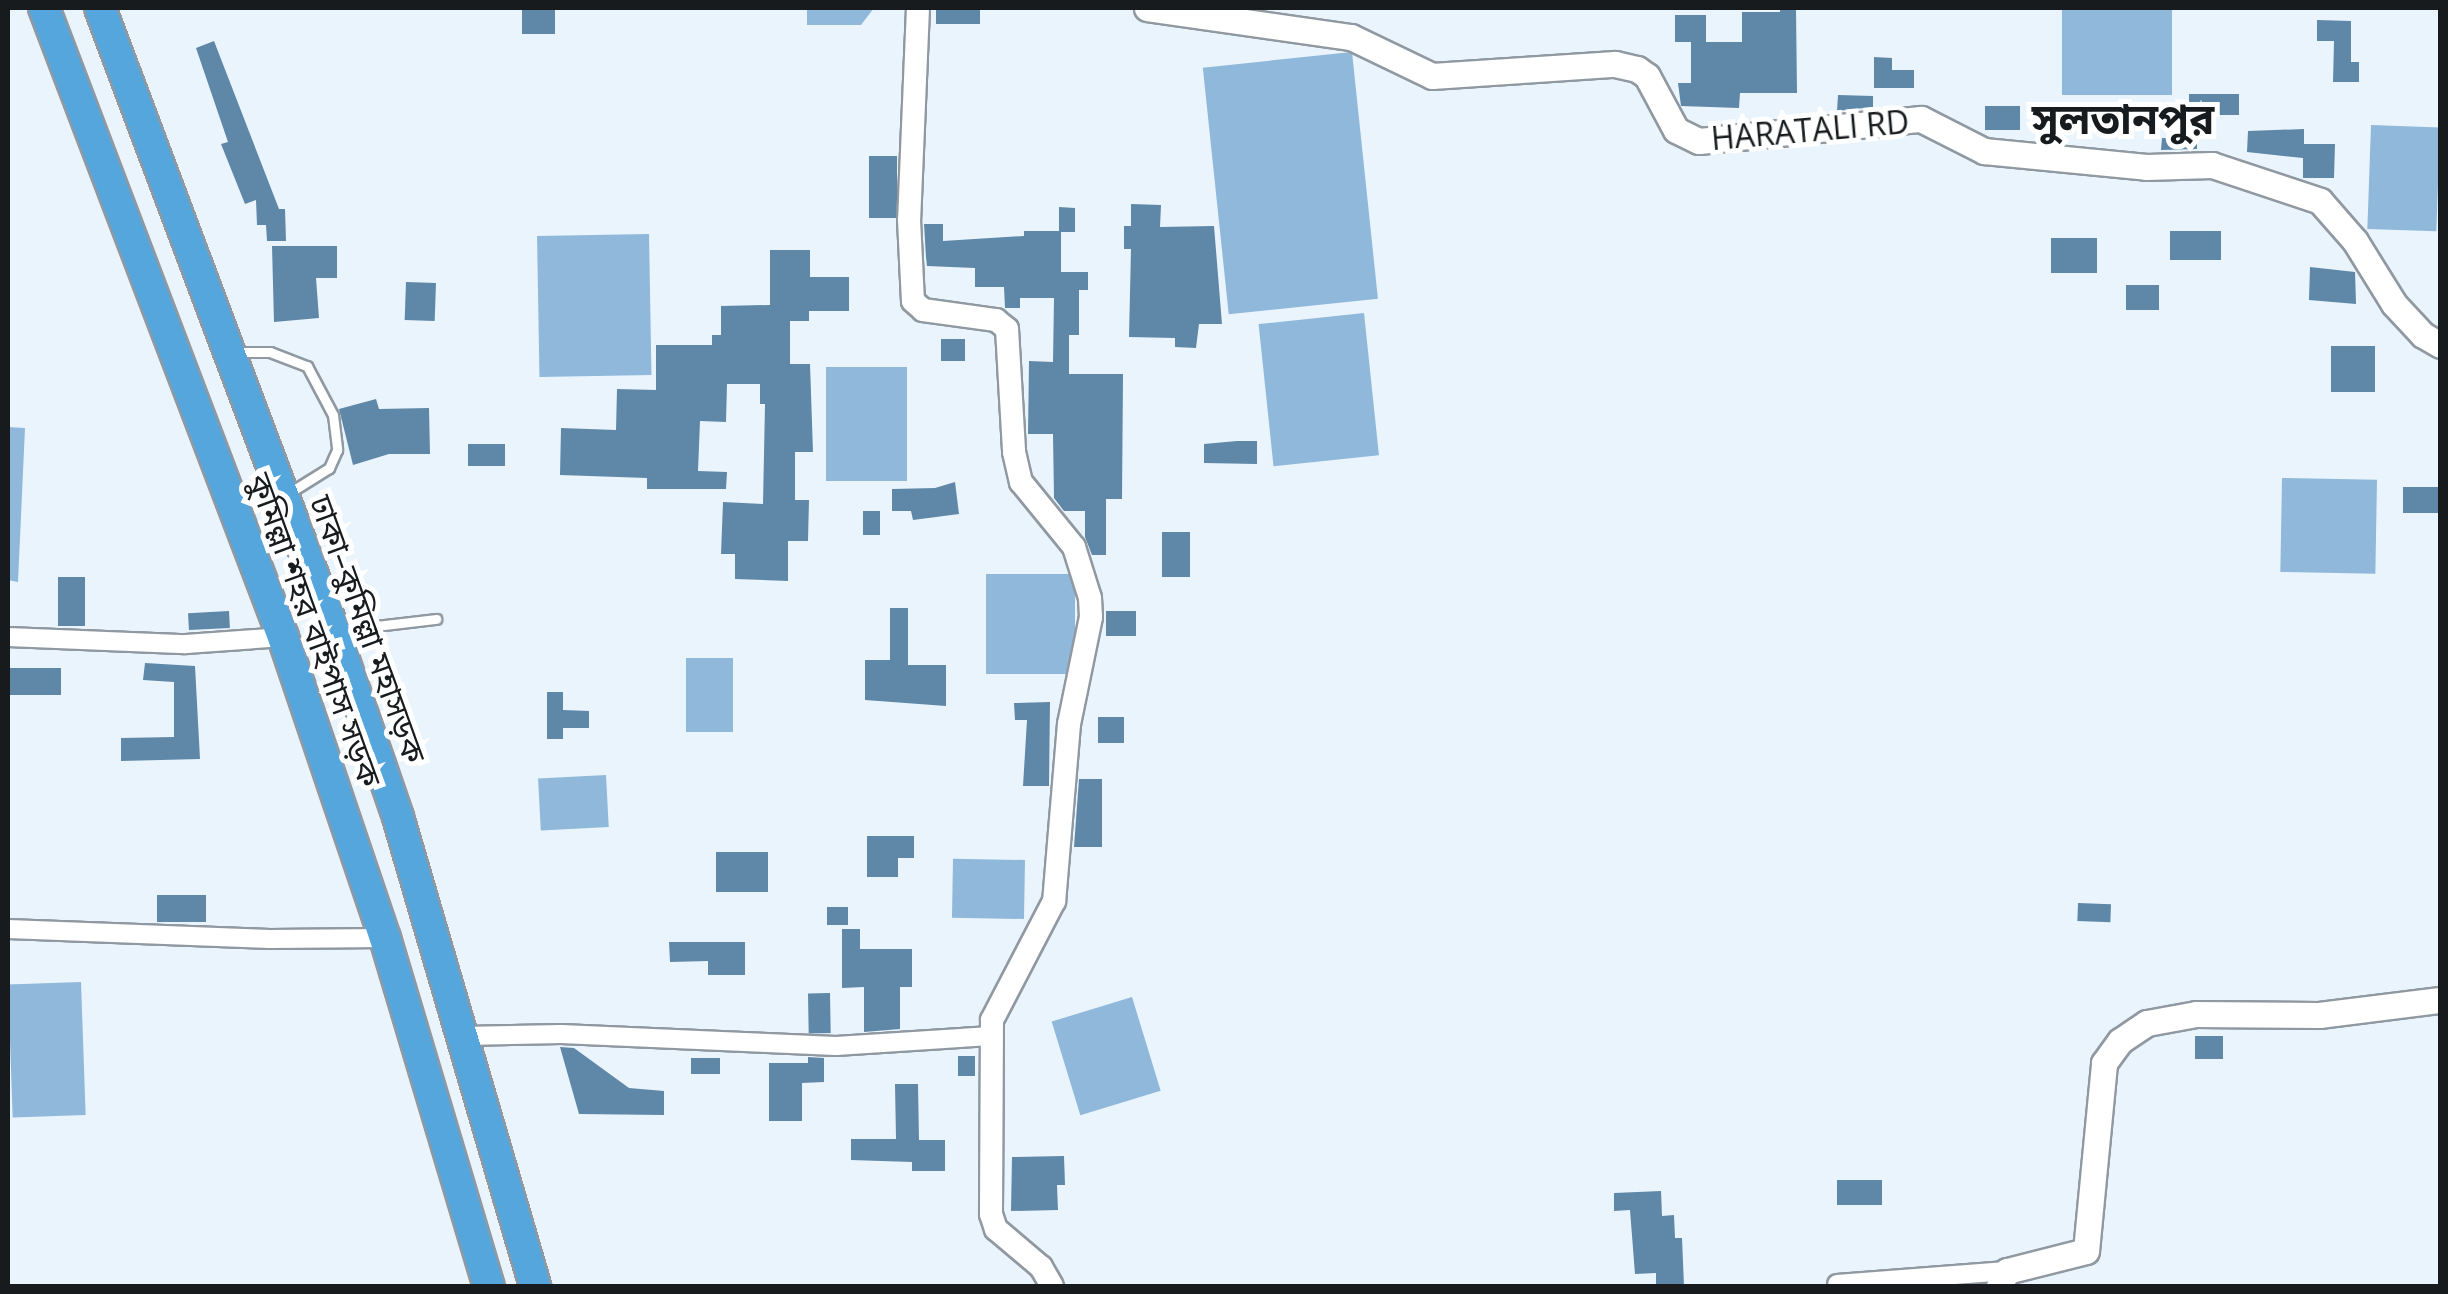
<!DOCTYPE html>
<meta charset="utf-8">
<style>
body{margin:0}
#map{position:relative;width:2448px;height:1294px;overflow:hidden;background:#eaf4fc;font-family:"Open Sans","Noto Sans Bengali",sans-serif}
div>[style]{position:absolute}
[style*='--x']{left:calc(var(--x)*1px);top:calc(var(--y)*1px);width:calc(var(--w)*1px);rotate:calc(var(--a)*1deg)}
.water>*{inset:0;background:#8fb8da;transform-origin:0 0}
.building>*{inset:0;background:#5f87a7;transform-origin:0 0}
.roads{filter:drop-shadow(2px 0 #9099a1) drop-shadow(-2px 0 #9099a1) drop-shadow(0 2px #9099a1) drop-shadow(0 -2px #9099a1)}
.service>*{height:9px;margin:-4.5px;padding:0 4.5px;transform-origin:4.5px;border-radius:4.5px;background:#fff}
.minor>*{height:18px;margin:-9px;padding:0 9px;transform-origin:9px;border-radius:9px;background:#fff}
.tertiary>*{height:22px;margin:-11px;padding:0 11px;transform-origin:11px;border-radius:11px;background:#fff}
.secondary>*{height:25px;margin:-12.5px;padding:0 12.5px;transform-origin:12.5px;border-radius:12.5px;background:#fff}
.trunk>*{height:30px;margin:-15px;padding:0 15px;transform-origin:15px;border-radius:15px;background:#56a6de}
span{translate:-50% -50%;white-space:nowrap;text-align:center;line-height:1.15;-webkit-text-stroke:10px #fff;paint-order:stroke}
.street-label{font-size:32px;color:#171b1e}
.district-label{font-size:42px;color:#171b1e;font-weight:700}
.frame{position:absolute;inset:0;border:10px solid #171b1e;pointer-events:none}
</style>
<div id="map">
<div class="water">
<div style="clip-path:polygon(807px 8px,874px 8px,861px 25px,807px 25px)"></div>
<div style="left:2062px;top:8px;width:110px;height:87px"></div>
<div style="left:1352px;top:52px;width:248px;height:150px;rotate:84deg"></div>
<div style="left:2371px;top:125px;width:69px;height:104px;rotate:2deg"></div>
<div style="left:649px;top:234px;width:141px;height:112px;rotate:89deg"></div>
<div style="left:1364px;top:313px;width:143px;height:106px;rotate:84deg"></div>
<div style="left:826px;top:367px;width:81px;height:114px"></div>
<div style="clip-path:polygon(8px 427px,25px 428px,18px 582px,8px 580px)"></div>
<div style="left:2282px;top:478px;width:95px;height:94px;rotate:1deg"></div>
<div style="left:986px;top:574px;width:89px;height:100px"></div>
<div style="left:686px;top:658px;width:47px;height:74px"></div>
<div style="left:606px;top:775px;width:52px;height:68px;rotate:87deg"></div>
<div style="left:1025px;top:860px;width:59px;height:72px;rotate:91deg"></div>
<div style="left:81px;top:982px;width:133px;height:73px;rotate:88deg"></div>
<div style="left:1132px;top:997px;width:98px;height:84px;rotate:73deg"></div>
</div>
<div class="building">
<div style="left:522px;top:8px;width:33px;height:26px"></div>
<div style="left:936px;top:8px;width:44px;height:16px"></div>
<div style="clip-path:polygon(1780px 8px,1796px 8px,1797px 93px,1740px 93px,1739px 108px,1681px 106px,1678px 83px,1691px 83px,1691px 42px,1742px 42px,1742px 12px,1780px 12px)"></div>
<div style="left:1675px;top:15px;width:31px;height:27px"></div>
<div style="clip-path:polygon(2317px 20px,2351px 21px,2351px 62px,2359px 62px,2359px 82px,2333px 82px,2334px 41px,2317px 41px)"></div>
<div style="clip-path:polygon(214px 41px,279px 209px,285px 209px,286px 241px,267px 241px,266px 225px,257px 225px,256px 200px,245px 204px,221px 144px,228px 142px,196px 48px)"></div>
<div style="clip-path:polygon(1874px 57px,1892px 58px,1892px 70px,1914px 70px,1914px 88px,1874px 88px)"></div>
<div style="left:2189px;top:94px;width:50px;height:21px"></div>
<div style="clip-path:polygon(1838px 95px,1873px 96px,1873px 107px,1837px 111px)"></div>
<div style="left:1985px;top:106px;width:35px;height:24px"></div>
<div style="clip-path:polygon(2304px 129px,2304px 144px,2335px 144px,2334px 178px,2303px 178px,2303px 158px,2247px 152px,2248px 131px)"></div>
<div style="clip-path:polygon(2162px 138px,2197px 139px,2197px 149px,2161px 150px)"></div>
<div style="left:869px;top:156px;width:28px;height:62px"></div>
<div style="clip-path:polygon(1131px 204px,1161px 205px,1160px 227px,1214px 226px,1222px 324px,1199px 324px,1196px 348px,1175px 347px,1175px 338px,1129px 337px,1131px 249px,1124px 249px,1124px 226px,1131px 226px)"></div>
<div style="clip-path:polygon(1059px 207px,1075px 208px,1075px 232px,1061px 232px,1061px 272px,1088px 272px,1088px 290px,1079px 290px,1079px 335px,1069px 335px,1069px 374px,1123px 374px,1122px 499px,1106px 499px,1106px 555px,1092px 555px,1085px 537px,1085px 511px,1064px 511px,1054px 498px,1053px 434px,1028px 434px,1029px 361px,1053px 362px,1054px 298px,1020px 298px,1020px 308px,1005px 308px,1004px 287px,975px 287px,975px 268px,927px 266px,926px 257px,924px 224px,943px 224px,943px 241px,1024px 236px,1024px 231px,1059px 231px)"></div>
<div style="left:2170px;top:231px;width:51px;height:29px"></div>
<div style="left:2051px;top:238px;width:46px;height:35px"></div>
<div style="clip-path:polygon(272px 246px,337px 246px,337px 278px,316px 278px,319px 318px,274px 322px)"></div>
<div style="clip-path:polygon(770px 250px,810px 250px,810px 277px,849px 277px,849px 311px,809px 311px,809px 321px,790px 321px,790px 364px,810px 364px,813px 452px,795px 452px,795px 500px,809px 500px,808px 541px,788px 541px,788px 581px,735px 579px,735px 554px,721px 554px,723px 502px,763px 504px,765px 404px,760px 404px,760px 384px,727px 384px,726px 422px,700px 421px,698px 471px,727px 472px,726px 489px,647px 489px,647px 478px,560px 475px,561px 428px,616px 430px,617px 389px,656px 390px,656px 345px,712px 345px,712px 335px,721px 335px,721px 306px,770px 305px)"></div>
<div style="clip-path:polygon(2310px 267px,2355px 272px,2356px 304px,2309px 300px)"></div>
<div style="left:406px;top:282px;width:30px;height:38px;rotate:2deg"></div>
<div style="left:2126px;top:285px;width:33px;height:25px"></div>
<div style="left:941px;top:339px;width:24px;height:22px"></div>
<div style="left:2331px;top:346px;width:44px;height:46px"></div>
<div style="clip-path:polygon(376px 399px,379px 409px,429px 408px,430px 454px,389px 454px,353px 465px,339px 409px)"></div>
<div style="clip-path:polygon(1237px 441px,1257px 441px,1257px 464px,1204px 463px,1204px 444px)"></div>
<div style="left:468px;top:444px;width:37px;height:22px"></div>
<div style="clip-path:polygon(955px 482px,959px 514px,913px 520px,911px 511px,892px 511px,892px 489px,935px 488px)"></div>
<div style="left:2440px;top:487px;width:26px;height:37px;rotate:90deg"></div>
<div style="left:863px;top:511px;width:17px;height:24px"></div>
<div style="left:1190px;top:532px;width:45px;height:28px;rotate:90deg"></div>
<div style="left:58px;top:577px;width:27px;height:49px"></div>
<div style="clip-path:polygon(890px 608px,908px 608px,908px 665px,946px 665px,946px 706px,865px 700px,865px 660px,890px 660px)"></div>
<div style="left:229px;top:611px;width:17px;height:41px;rotate:87deg"></div>
<div style="left:1106px;top:611px;width:30px;height:25px"></div>
<div style="clip-path:polygon(145px 663px,195px 666px,200px 759px,121px 761px,121px 738px,174px 737px,174px 682px,143px 680px)"></div>
<div style="left:61px;top:668px;width:27px;height:53px;rotate:90deg"></div>
<div style="clip-path:polygon(547px 692px,563px 692px,563px 710px,589px 711px,589px 728px,563px 728px,563px 739px,547px 739px)"></div>
<div style="clip-path:polygon(1050px 702px,1049px 786px,1023px 786px,1027px 720px,1015px 720px,1014px 703px)"></div>
<div style="left:1098px;top:717px;width:26px;height:26px"></div>
<div style="clip-path:polygon(1079px 779px,1102px 779px,1102px 847px,1074px 847px)"></div>
<div style="clip-path:polygon(867px 836px,914px 836px,914px 858px,898px 858px,898px 877px,867px 877px)"></div>
<div style="left:716px;top:852px;width:52px;height:40px"></div>
<div style="left:157px;top:895px;width:49px;height:27px"></div>
<div style="left:2078px;top:903px;width:33px;height:18px;rotate:2deg"></div>
<div style="left:848px;top:907px;width:18px;height:21px;rotate:90deg"></div>
<div style="clip-path:polygon(842px 929px,860px 929px,860px 949px,912px 949px,912px 987px,900px 987px,900px 1029px,864px 1032px,864px 987px,842px 988px)"></div>
<div style="clip-path:polygon(669px 942px,745px 942px,745px 975px,708px 975px,708px 961px,670px 962px)"></div>
<div style="left:830px;top:993px;width:40px;height:22px;rotate:89deg"></div>
<div style="left:2195px;top:1036px;width:28px;height:23px"></div>
<div style="clip-path:polygon(560px 1047px,574px 1048px,629px 1088px,664px 1091px,664px 1115px,579px 1114px)"></div>
<div style="left:958px;top:1056px;width:17px;height:20px"></div>
<div style="clip-path:polygon(808px 1057px,824px 1058px,824px 1082px,802px 1083px,802px 1121px,769px 1121px,769px 1063px,808px 1063px)"></div>
<div style="left:691px;top:1058px;width:29px;height:16px"></div>
<div style="clip-path:polygon(895px 1084px,918px 1084px,919px 1140px,945px 1140px,945px 1171px,912px 1171px,912px 1162px,851px 1160px,851px 1139px,896px 1139px)"></div>
<div style="clip-path:polygon(1064px 1156px,1065px 1185px,1057px 1185px,1058px 1210px,1011px 1211px,1012px 1157px)"></div>
<div style="left:1837px;top:1180px;width:45px;height:25px"></div>
<div style="clip-path:polygon(1661px 1191px,1662px 1216px,1674px 1215px,1675px 1238px,1682px 1238px,1684px 1286px,1656px 1286px,1656px 1273px,1635px 1274px,1630px 1210px,1614px 1211px,1614px 1193px)"></div>
</div>
<div class="roads">
<div class="service">
<div style="--x:237;--y:352;--w:33;--a:0"></div>
<div style="--x:270;--y:352;--w:40;--a:21"></div>
<div style="--x:307;--y:366;--w:55;--a:62"></div>
<div style="--x:333;--y:415;--w:35;--a:83"></div>
<div style="--x:337;--y:450;--w:20;--a:114"></div>
<div style="--x:329;--y:468;--w:47;--a:148"></div>
<div style="--x:342;--y:630;--w:95;--a:-6.7"></div>
</div>
<div class="minor">
<div style="--x:8;--y:637;--w:178;--a:2.3"></div>
<div style="--x:186;--y:644;--w:97;--a:-4.1"></div>
<div style="--x:8;--y:929;--w:262;--a:2.2"></div>
<div style="--x:270;--y:939;--w:115;--a:-0.5"></div>
<div style="--x:462;--y:1036;--w:99;--a:-1.2"></div>
<div style="--x:561;--y:1034;--w:275;--a:2.5"></div>
<div style="--x:836;--y:1046;--w:156;--a:-3.7"></div>
<div style="--x:1837;--y:1284;--w:170;--a:-4.4"></div>
</div>
<div class="tertiary">
<div style="--x:918;--y:8;--w:212;--a:92.4"></div>
<div style="--x:909;--y:220;--w:81;--a:87.2"></div>
<div style="--x:913;--y:301;--w:13;--a:42"></div>
<div style="--x:923;--y:310;--w:74;--a:7.8"></div>
<div style="--x:996;--y:320;--w:14;--a:39"></div>
<div style="--x:1007;--y:329;--w:123;--a:86.7"></div>
<div style="--x:1014;--y:452;--w:31;--a:77"></div>
<div style="--x:1021;--y:482;--w:84;--a:50.8"></div>
<div style="--x:1074;--y:547;--w:53;--a:72.6"></div>
<div style="--x:1090;--y:598;--w:19;--a:87"></div>
<div style="--x:1091;--y:617;--w:109;--a:101.6"></div>
<div style="--x:1069;--y:724;--w:178;--a:94.8"></div>
<div style="--x:1054;--y:901;--w:134;--a:117.5"></div>
<div style="--x:992;--y:1020;--w:194;--a:90.3"></div>
<div style="--x:991;--y:1214;--w:16;--a:72"></div>
<div style="--x:996;--y:1229;--w:59;--a:40.2"></div>
<div style="--x:1041;--y:1267;--w:22;--a:60"></div>
</div>
<div class="secondary">
<div style="--x:1147;--y:8;--w:206;--a:8.1"></div>
<div style="--x:1351;--y:37;--w:90;--a:25.7"></div>
<div style="--x:1432;--y:76;--w:183;--a:-3.8"></div>
<div style="--x:1615;--y:64;--w:23;--a:13"></div>
<div style="--x:1637;--y:69;--w:12;--a:35"></div>
<div style="--x:1647;--y:76;--w:61;--a:61.8"></div>
<div style="--x:1676;--y:130;--w:25;--a:26"></div>
<div style="--x:1699;--y:141;--w:223;--a:-5.7"></div>
<div style="--x:1921;--y:119;--w:71;--a:26.9"></div>
<div style="--x:1984;--y:151;--w:163;--a:5.6"></div>
<div style="--x:2146;--y:167;--w:66;--a:-1.7"></div>
<div style="--x:2212;--y:165;--w:114;--a:18.4"></div>
<div style="--x:2320;--y:201;--w:53;--a:48.8"></div>
<div style="--x:2355;--y:241;--w:74;--a:58.2"></div>
<div style="--x:2394;--y:304;--w:42;--a:46.9"></div>
<div style="--x:2423;--y:335;--w:20;--a:30"></div>
<div style="--x:1999;--y:1286;--w:17;--a:-62"></div>
<div style="--x:2007;--y:1271;--w:81;--a:-14.2"></div>
<div style="--x:2086;--y:1251;--w:189;--a:-84.5"></div>
<div style="--x:2104;--y:1063;--w:27;--a:-54"></div>
<div style="--x:2120;--y:1041;--w:32;--a:-34"></div>
<div style="--x:2147;--y:1023;--w:50;--a:-10.4"></div>
<div style="--x:2196;--y:1014;--w:123;--a:0.5"></div>
<div style="--x:2319;--y:1015;--w:122;--a:-7.1"></div>
</div>
<div class="trunk">
<div style="--x:44;--y:8;--w:673;--a:69.19"></div>
<div style="--x:283;--y:637;--w:318;--a:71.3"></div>
<div style="--x:385;--y:938;--w:363;--a:73.4"></div>
<div style="--x:100;--y:8;--w:665;--a:69.41"></div>
<div style="--x:334;--y:631;--w:197;--a:71"></div>
<div style="--x:398;--y:817;--w:489;--a:73.7"></div>
</div>
</div>
<div class="street-label">
<span style="left:1810px;top:130px;rotate:-5deg">HARATALI RD</span>
<span style="left:368px;top:629px;rotate:70deg">ঢাকা–কুমিল্লা মহাসড়ক</span>
<span style="left:315px;top:630px;rotate:70deg">কুমিল্লা শহর বাইপাস সড়ক</span>
</div>
<div class="district-label">
<span style="left:2123px;top:118px">সুলতানপুর</span>
</div>
<div class="frame"></div>
</div>
